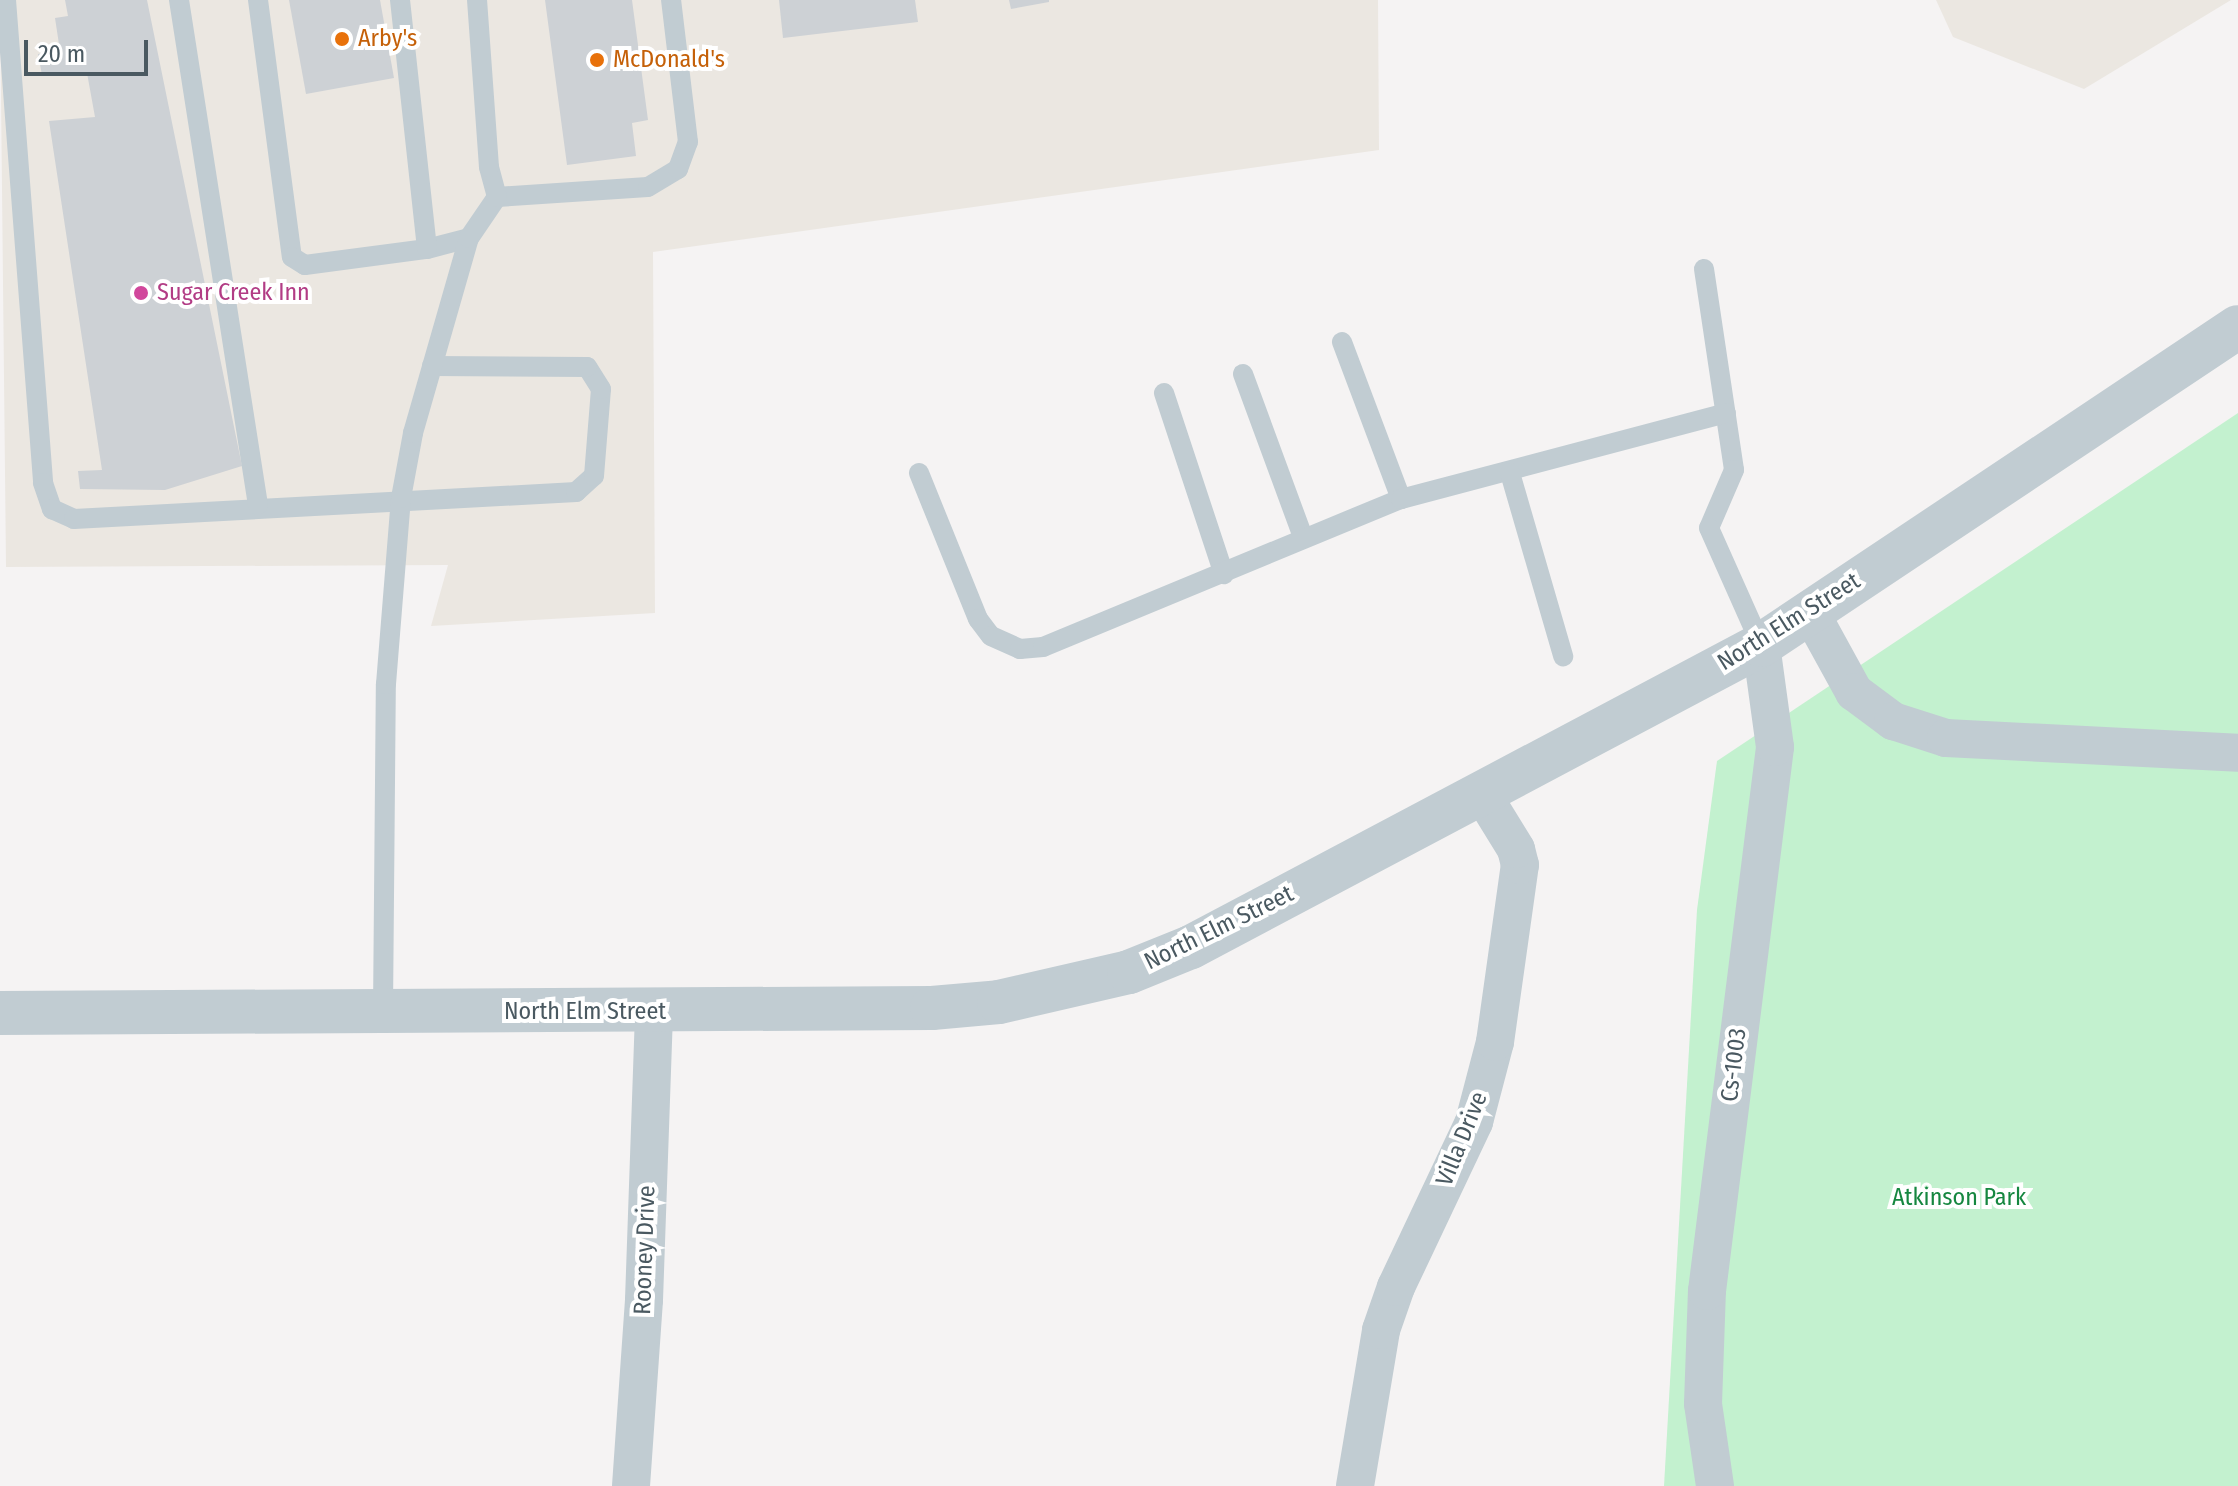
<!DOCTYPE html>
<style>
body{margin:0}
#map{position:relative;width:2238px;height:1486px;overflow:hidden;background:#f5f3f3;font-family:"Fira Sans Condensed",sans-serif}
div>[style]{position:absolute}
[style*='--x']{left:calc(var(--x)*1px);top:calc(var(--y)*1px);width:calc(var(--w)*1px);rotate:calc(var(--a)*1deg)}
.commercial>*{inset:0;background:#ebe7e1}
.green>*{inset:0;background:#c3f1cf}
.building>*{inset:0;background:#cdd1d5}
.service>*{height:20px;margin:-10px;padding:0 10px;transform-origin:10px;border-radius:10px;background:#c1ccd2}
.minor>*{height:38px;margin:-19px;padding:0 19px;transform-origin:19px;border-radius:19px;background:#c1ccd2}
.tertiary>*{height:44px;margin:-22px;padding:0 22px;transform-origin:22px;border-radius:22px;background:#c1ccd2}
.dots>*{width:22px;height:22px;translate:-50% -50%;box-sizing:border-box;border:4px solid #fff;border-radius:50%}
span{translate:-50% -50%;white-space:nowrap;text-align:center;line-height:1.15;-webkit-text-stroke:8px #fff;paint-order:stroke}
.food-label{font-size:24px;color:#c56008}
.left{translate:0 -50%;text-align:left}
.hotel-label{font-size:24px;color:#b23c85}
.street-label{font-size:24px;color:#4a5961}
.park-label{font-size:24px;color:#168740}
.scale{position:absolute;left:24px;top:40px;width:124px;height:36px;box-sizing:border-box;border:4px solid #4a5961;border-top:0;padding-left:10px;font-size:24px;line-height:28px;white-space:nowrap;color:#4a5961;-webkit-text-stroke:6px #fff;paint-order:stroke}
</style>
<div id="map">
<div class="commercial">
<div style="clip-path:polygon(0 0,1378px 0,1379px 150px,653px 252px,655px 613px,431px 626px,448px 565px,6px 567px)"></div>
<div style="clip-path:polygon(1936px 0,2231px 0,2084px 89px,1953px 37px)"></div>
</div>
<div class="green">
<div style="clip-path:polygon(2238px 413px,2238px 1486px,1664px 1486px,1697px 910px,1717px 761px)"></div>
</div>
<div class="building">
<div style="clip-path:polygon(65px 0,147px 0,242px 466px,165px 490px,80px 489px,78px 471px,102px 470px,49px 121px,95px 117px,87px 73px,42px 75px,38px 54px,60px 51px,55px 18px,68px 16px)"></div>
<div style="clip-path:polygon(289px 0,380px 0,394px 78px,306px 94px)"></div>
<div style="clip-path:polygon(545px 0,632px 0,648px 120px,632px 123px,636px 156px,567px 165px)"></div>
<div style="clip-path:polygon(779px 0,915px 0,918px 22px,783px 38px)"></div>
<div style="clip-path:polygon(1009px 0,1049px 0,1049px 2px,1011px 9px)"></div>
</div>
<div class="service">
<div style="--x:6;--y:0;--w:484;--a:85.6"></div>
<div style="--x:43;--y:483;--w:28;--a:71"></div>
<div style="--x:52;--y:509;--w:24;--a:24"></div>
<div style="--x:74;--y:519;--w:503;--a:-3.08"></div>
<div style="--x:576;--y:492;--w:24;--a:-42"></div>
<div style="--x:594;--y:476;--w:87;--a:-85.4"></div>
<div style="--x:601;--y:389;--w:26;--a:-122"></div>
<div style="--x:587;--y:367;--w:155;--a:-179.6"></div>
<div style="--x:179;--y:0;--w:511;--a:81.11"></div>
<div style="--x:258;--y:0;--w:259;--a:82.5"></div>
<div style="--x:292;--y:257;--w:15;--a:32"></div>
<div style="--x:305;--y:265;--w:123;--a:-7.5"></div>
<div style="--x:427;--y:249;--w:43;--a:-14.7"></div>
<div style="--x:400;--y:0;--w:250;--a:83.8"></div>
<div style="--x:497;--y:197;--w:151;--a:-3.8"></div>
<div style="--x:648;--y:187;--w:35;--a:-31"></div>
<div style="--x:678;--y:169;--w:29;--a:-70"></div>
<div style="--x:688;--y:142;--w:143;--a:-96.8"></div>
<div style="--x:1704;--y:269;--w:203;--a:81.5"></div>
<div style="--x:1734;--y:470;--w:63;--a:113.3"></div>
<div style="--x:1709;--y:528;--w:128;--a:66"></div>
<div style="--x:1342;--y:342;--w:168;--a:69.4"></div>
<div style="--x:1243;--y:374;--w:174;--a:69.8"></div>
<div style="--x:1164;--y:393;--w:191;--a:71.7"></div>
<div style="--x:919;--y:473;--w:157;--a:68"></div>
<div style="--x:978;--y:619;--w:21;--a:53"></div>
<div style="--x:991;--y:636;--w:32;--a:24"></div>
<div style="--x:1020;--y:649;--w:23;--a:-5"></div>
<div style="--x:1043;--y:647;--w:387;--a:-22.5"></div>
<div style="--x:1401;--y:499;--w:336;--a:-14.8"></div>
<div style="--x:1510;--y:473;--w:191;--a:73.8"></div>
<div style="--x:383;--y:1011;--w:327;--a:-89.5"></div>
<div style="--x:386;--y:684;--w:187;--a:-85.4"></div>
<div style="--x:401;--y:498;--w:66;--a:-79.5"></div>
<div style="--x:413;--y:433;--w:203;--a:-74"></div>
<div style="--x:469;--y:238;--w:50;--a:-55.7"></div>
<div style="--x:497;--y:197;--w:31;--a:-105"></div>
<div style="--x:489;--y:167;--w:167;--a:-94.1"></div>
</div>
<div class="minor">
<div style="--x:1809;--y:610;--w:94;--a:61.2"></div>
<div style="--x:1854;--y:692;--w:49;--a:36.6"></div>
<div style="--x:1893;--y:721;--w:56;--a:17.8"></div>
<div style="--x:1946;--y:738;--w:292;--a:2.9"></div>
<div style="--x:631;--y:1486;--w:186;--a:-86"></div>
<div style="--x:644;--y:1300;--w:287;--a:-88"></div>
<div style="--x:1355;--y:1486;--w:158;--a:-80.5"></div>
<div style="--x:1381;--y:1330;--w:46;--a:-70.8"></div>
<div style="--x:1396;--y:1287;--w:183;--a:-64.7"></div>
<div style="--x:1474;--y:1122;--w:83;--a:-75.3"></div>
<div style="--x:1495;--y:1042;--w:179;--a:-82"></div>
<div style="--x:1520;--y:865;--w:16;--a:-104"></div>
<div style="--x:1516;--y:849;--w:67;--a:-121.6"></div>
<div style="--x:1715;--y:1486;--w:83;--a:-98.3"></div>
<div style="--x:1703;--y:1404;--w:113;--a:-88"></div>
<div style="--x:1707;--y:1291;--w:548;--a:-82.87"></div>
<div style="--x:1775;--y:747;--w:103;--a:-97.8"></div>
</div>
<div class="tertiary">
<div style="--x:0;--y:1013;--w:932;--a:-0.31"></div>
<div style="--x:932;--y:1008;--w:67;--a:-5.1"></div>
<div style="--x:999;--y:1002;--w:133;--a:-13"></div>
<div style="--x:1129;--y:972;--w:67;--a:-22"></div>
<div style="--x:1191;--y:947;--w:645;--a:-27.92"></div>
<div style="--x:1761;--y:645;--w:573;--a:-33.69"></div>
</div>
<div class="dots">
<div style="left:342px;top:39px;background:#e8710a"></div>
<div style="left:597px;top:60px;background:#e8710a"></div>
<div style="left:141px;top:293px;background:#d1479c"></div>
</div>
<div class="food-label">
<span class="left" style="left:358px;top:39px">Arby's</span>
<span class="left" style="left:613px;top:60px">McDonald's</span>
</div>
<div class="hotel-label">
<span class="left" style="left:157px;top:293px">Sugar Creek Inn</span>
</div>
<div class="street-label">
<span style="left:1789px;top:622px;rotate:-32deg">North Elm Street</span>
<span style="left:1219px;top:928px;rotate:-26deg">North Elm Street</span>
<span style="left:585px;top:1012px">North Elm Street</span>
<span style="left:1734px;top:1065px;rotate:-83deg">Cs-1003</span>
<span style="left:1462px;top:1139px;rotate:-68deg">Villa Drive</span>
<span style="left:645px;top:1250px;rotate:-88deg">Rooney Drive</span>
</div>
<div class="park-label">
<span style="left:1959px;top:1198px">Atkinson Park</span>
</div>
<div class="scale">20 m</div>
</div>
